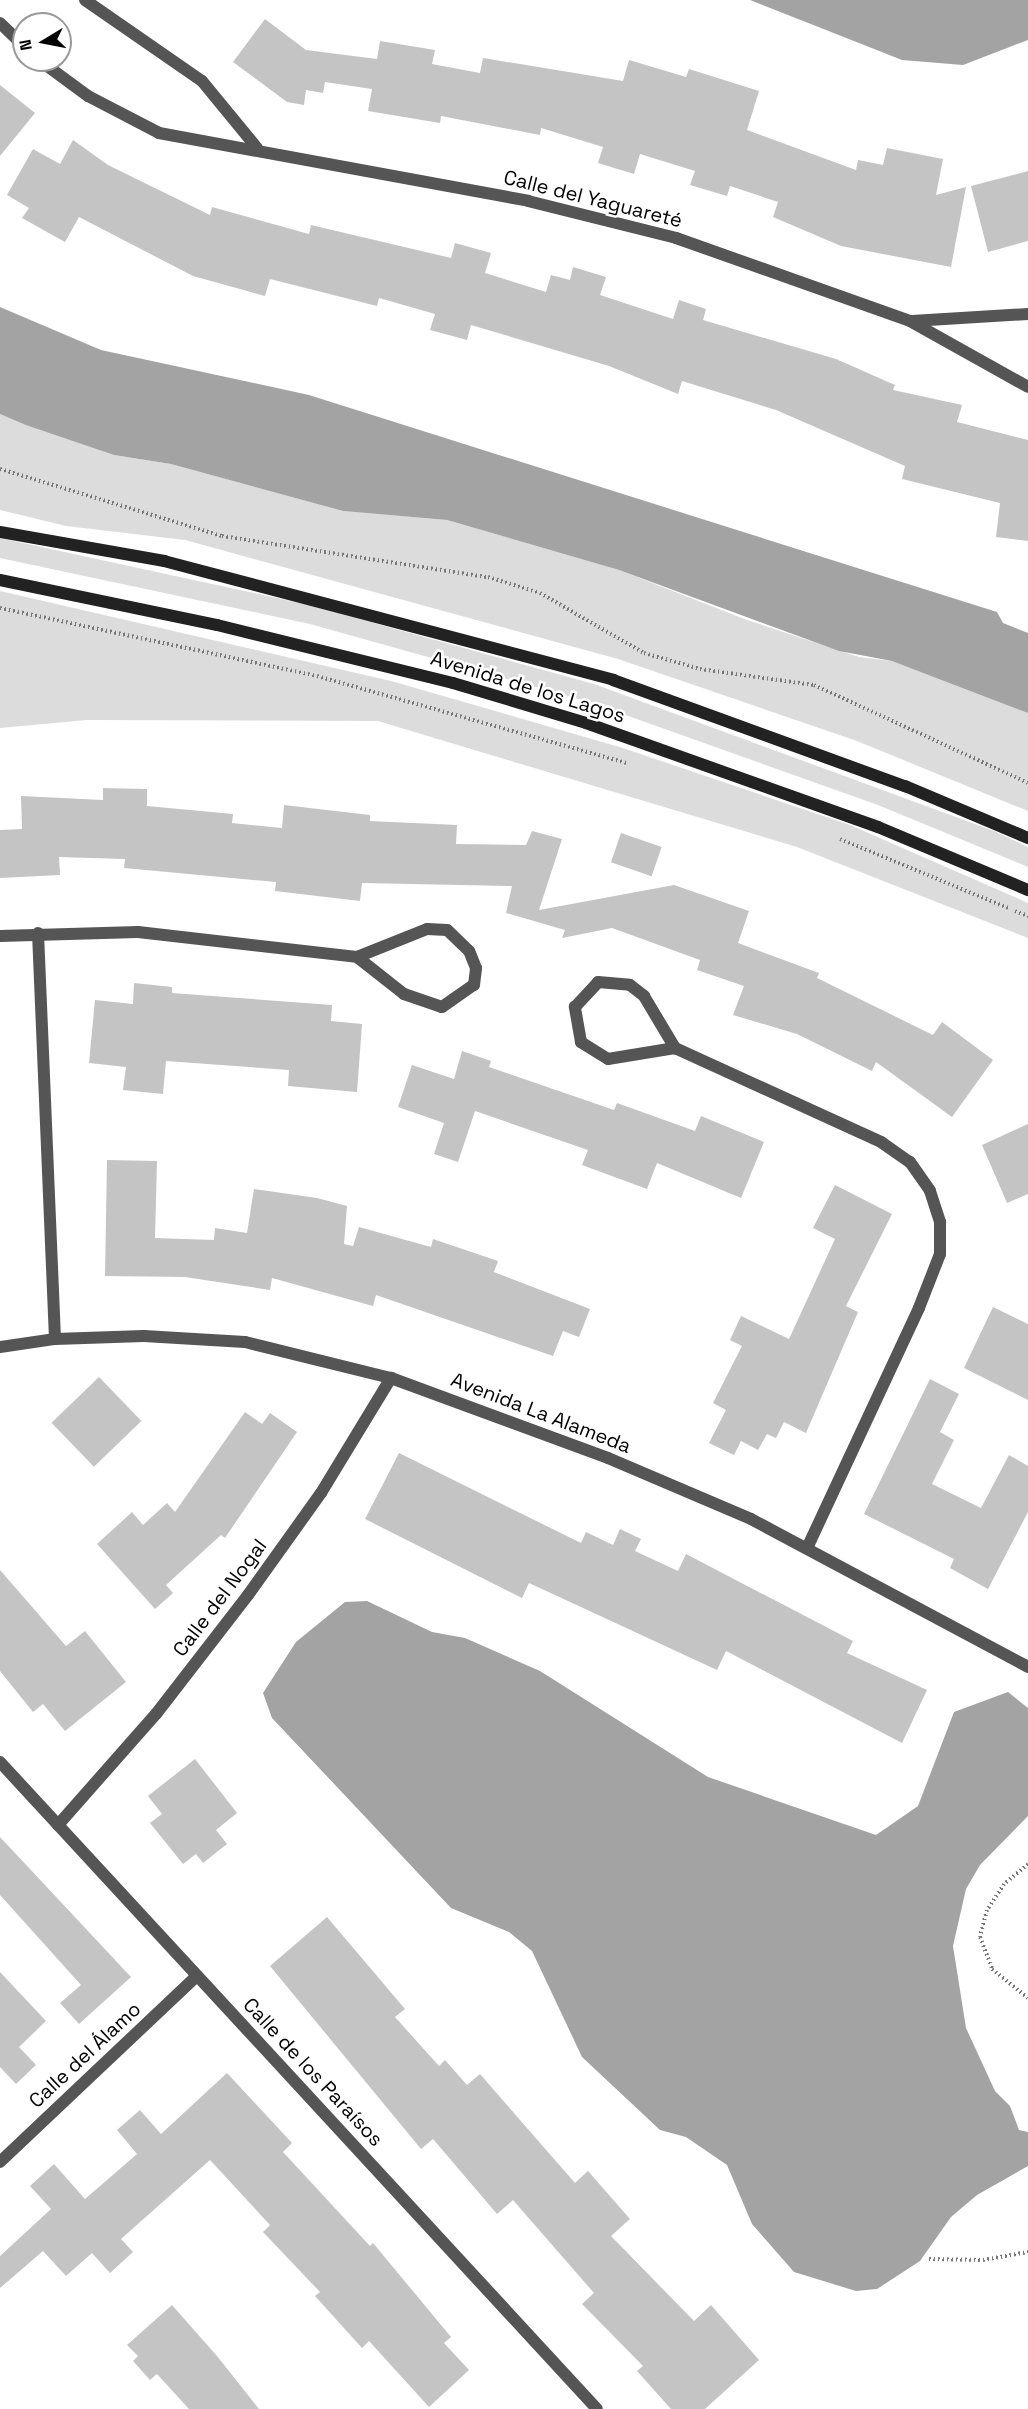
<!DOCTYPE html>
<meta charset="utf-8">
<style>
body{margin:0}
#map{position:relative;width:1028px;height:2409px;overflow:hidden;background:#fff;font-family:"Space Grotesk",sans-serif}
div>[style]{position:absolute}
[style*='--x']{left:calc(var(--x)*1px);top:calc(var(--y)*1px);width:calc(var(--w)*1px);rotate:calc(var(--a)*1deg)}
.green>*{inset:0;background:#dcdcdc}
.water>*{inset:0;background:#a3a3a3}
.building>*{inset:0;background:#c4c4c4;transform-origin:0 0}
.path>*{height:4px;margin-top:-2px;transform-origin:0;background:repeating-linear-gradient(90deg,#777 0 1.5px,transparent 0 4.5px)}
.street>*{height:12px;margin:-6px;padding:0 6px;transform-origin:6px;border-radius:6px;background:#555}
.secondary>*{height:12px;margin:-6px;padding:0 6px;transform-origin:6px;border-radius:6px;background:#222}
span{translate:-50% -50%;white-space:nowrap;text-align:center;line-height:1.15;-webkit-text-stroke:5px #fff;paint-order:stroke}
.street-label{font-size:20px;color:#000}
.north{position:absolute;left:12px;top:12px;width:60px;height:60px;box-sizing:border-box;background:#fff;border:2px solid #999;border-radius:50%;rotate:260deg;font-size:16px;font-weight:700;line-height:24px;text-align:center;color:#000}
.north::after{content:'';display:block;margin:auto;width:21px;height:27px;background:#000;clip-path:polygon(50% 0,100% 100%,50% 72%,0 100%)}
</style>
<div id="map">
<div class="green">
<div style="clip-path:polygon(0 414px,114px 455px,171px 464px,343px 511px,447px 520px,619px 570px,747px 620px,859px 657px,892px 661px,983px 694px,1028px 713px,1028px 811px,857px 741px,618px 659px,185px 540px,66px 526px,0 510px)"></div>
<div style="clip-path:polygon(0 538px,309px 605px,594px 684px,994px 831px,1028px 847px,1028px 867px,878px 805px,589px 702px,310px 624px,0 558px)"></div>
<div style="clip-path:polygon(0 591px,391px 681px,623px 748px,850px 825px,1028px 903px,1028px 938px,797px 847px,378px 721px,87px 720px,0 728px)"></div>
</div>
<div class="water">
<div style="clip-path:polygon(750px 0,1028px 0,1028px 40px,963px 65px,902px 60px)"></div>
<div style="clip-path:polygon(0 307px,101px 350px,309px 395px,997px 612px,1003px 623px,1028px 633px,1028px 713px,892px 661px,839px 651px,619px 570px,447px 520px,343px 511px,171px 464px,114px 455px,26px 425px,0 414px)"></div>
<div style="clip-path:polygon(367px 1601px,432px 1632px,465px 1638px,540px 1671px,708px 1777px,876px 1835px,918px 1806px,954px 1712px,1008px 1692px,1028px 1708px,1028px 1816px,980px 1865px,966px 1889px,953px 1946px,966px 2028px,995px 2091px,1010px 2106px,1019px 2130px,1028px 2132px,1028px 2166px,977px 2195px,951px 2217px,920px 2261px,877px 2289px,856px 2291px,794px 2272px,752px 2224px,727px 2165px,686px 2137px,660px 2130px,582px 2057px,532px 1951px,509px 1932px,451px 1908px,272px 1718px,263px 1693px,296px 1642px,345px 1602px)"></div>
</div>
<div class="building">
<div style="clip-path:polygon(265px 19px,306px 50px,377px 59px,380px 41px,435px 50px,432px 64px,480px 73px,483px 58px,623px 81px,629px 60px,686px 77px,689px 69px,759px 91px,747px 130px,856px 170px,858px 160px,883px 165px,887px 148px,943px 159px,936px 195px,966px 187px,951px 267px,841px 246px,773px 217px,778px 202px,730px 186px,727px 196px,690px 185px,695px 171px,640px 154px,634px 174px,598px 163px,603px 147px,541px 128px,540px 135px,441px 116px,440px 123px,368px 111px,372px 89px,325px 82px,323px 93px,306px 90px,304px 105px,287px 102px,233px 62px)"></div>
<div style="clip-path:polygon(0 85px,35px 113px,0 156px)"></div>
<div style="clip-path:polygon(73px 140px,108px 165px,210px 215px,212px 207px,309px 234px,311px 225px,451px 258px,455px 243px,491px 253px,485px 273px,546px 292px,551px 275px,570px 280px,573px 267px,606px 277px,600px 295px,673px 319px,679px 300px,706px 309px,703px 320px,836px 359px,895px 385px,893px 390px,962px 405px,957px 422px,1028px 440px,1028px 541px,996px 537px,1000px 503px,902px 479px,905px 466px,776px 410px,682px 381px,678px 394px,609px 366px,471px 325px,467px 340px,430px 330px,435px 314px,379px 298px,377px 306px,270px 279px,265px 296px,193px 276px,79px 217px,65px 242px,22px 218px,29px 208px,7px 195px,33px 149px,60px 164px)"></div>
<div style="clip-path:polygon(1028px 171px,1028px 241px,988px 252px,971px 186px)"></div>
<div style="clip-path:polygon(103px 788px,147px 789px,147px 806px,233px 814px,232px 823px,282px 828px,284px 805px,370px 815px,370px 821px,457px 825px,456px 844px,526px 845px,532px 831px,562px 839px,539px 910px,674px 885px,749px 911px,738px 943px,819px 973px,817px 978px,933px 1035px,942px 1022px,993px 1060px,952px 1117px,876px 1062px,872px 1071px,797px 1034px,733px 1015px,744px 986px,697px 970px,700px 960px,612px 928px,562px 938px,565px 930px,506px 913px,512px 886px,362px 883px,360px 901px,275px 891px,276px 882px,124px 868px,125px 859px,59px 857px,60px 875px,0 878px,0 830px,22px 829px,21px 796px,103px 800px)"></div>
<div style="left:621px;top:833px;width:43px;height:31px;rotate:19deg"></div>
<div style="clip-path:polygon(134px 983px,172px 987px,172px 993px,332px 1005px,331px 1021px,362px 1024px,357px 1092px,288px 1086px,289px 1070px,166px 1061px,163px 1094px,123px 1090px,126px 1067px,89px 1063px,95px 1000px,133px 1004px)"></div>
<div style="clip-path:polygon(462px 1051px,491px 1061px,489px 1067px,614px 1110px,617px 1103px,695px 1131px,701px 1116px,764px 1142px,741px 1198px,657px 1163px,647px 1189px,582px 1165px,588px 1150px,475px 1111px,458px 1162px,434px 1154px,444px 1123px,398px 1107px,412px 1065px,454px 1079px)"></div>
<div style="clip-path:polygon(1028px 1124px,1028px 1194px,1007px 1203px,982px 1145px)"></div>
<div style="clip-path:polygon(107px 1160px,157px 1161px,155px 1238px,214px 1240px,215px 1228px,247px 1233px,254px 1189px,317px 1198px,347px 1206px,344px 1244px,353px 1246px,359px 1227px,431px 1247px,433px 1239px,498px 1261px,494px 1272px,590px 1309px,579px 1337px,563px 1331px,553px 1356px,376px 1295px,373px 1306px,272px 1278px,270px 1290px,185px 1277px,105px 1276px)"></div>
<div style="clip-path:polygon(835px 1185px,892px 1214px,846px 1306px,858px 1312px,806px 1433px,784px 1422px,776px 1438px,767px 1434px,758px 1450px,741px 1441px,734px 1455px,709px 1443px,726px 1410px,713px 1403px,742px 1346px,730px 1340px,741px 1316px,789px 1339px,835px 1239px,813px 1228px)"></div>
<div style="clip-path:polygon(993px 1307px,1028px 1324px,1028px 1400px,964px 1368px)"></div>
<div style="left:99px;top:1377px;width:61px;height:66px;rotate:46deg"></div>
<div style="clip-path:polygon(930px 1379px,959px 1394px,940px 1432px,954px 1440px,932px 1484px,981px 1508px,1009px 1455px,1028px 1466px,1028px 1512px,988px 1589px,950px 1568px,954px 1559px,864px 1514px)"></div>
<div style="clip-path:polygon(245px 1412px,262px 1424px,270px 1413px,297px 1432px,225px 1538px,221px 1535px,166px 1585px,173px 1593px,155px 1609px,97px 1544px,132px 1512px,143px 1525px,167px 1503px,175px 1512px)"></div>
<div style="clip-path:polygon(399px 1453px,581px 1543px,586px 1532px,613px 1545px,620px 1529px,641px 1539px,635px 1551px,678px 1571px,686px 1554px,853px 1641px,847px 1653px,927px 1690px,902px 1743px,726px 1651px,717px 1670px,529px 1583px,522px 1598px,365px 1519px)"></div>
<div style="clip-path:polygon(0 1570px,66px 1646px,85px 1631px,126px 1682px,65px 1731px,43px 1704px,33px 1712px,0 1671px)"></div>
<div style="clip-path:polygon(195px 1759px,237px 1813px,216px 1830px,227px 1844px,203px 1863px,196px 1854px,183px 1864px,150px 1823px,162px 1814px,148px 1796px)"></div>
<div style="clip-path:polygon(0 1837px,131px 1977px,79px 2024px,60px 2003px,81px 1985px,0 1895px)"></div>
<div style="clip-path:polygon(327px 1917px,405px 2009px,395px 2017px,439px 2066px,445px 2060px,467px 2085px,480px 2074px,575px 2183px,588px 2171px,630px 2219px,611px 2236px,694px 2321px,711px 2305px,759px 2360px,705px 2409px,671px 2409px,637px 2371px,643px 2366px,582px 2304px,594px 2293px,513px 2200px,497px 2214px,433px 2139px,421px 2149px,270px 1966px)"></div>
<div style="clip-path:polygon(0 1972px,46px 2021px,19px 2047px,36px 2065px,16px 2084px,0 2067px)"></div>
<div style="clip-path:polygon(227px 2073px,292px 2143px,283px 2152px,370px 2246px,373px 2243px,451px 2337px,444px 2343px,469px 2370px,429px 2407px,369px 2341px,362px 2348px,315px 2296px,320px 2292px,263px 2232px,270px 2225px,210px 2160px,121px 2239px,133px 2252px,110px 2273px,92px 2253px,66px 2276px,43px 2251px,0 2288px,0 2256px,51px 2209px,30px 2186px,54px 2164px,85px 2199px,137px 2154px,117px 2130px,140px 2110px,161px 2134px)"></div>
<div style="clip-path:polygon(172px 2305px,217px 2356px,259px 2409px,189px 2409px,157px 2374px,150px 2380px,133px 2361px,138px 2356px,127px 2345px)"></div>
</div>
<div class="path">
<div style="--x:0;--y:469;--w:232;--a:16.8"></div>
<div style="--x:222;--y:536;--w:269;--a:8.8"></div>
<div style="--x:488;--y:577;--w:54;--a:17.1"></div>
<div style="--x:540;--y:593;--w:120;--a:30"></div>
<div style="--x:644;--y:653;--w:58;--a:15.9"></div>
<div style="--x:700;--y:669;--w:115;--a:8"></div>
<div style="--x:814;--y:685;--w:235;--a:24.6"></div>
<div style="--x:0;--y:608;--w:324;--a:12.1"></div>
<div style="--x:317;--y:676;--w:322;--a:15.7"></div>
<div style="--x:840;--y:839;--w:182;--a:22.3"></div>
<div style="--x:1015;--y:911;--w:14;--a:21"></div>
<div style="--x:1028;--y:1864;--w:31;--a:140"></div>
<div style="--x:1004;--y:1884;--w:31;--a:123"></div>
<div style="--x:987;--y:1910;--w:28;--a:105"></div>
<div style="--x:980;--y:1937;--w:34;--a:69"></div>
<div style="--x:992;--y:1969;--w:46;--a:38.9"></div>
<div style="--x:929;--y:2259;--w:54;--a:1.1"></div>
<div style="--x:983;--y:2260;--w:46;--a:-10.1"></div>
</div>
<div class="street">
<div style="--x:85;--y:0;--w:142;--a:34.7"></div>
<div style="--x:202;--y:81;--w:87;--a:50.6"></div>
<div style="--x:0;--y:23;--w:33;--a:44"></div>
<div style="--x:39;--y:60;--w:61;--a:36.3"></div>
<div style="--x:88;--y:96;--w:80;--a:27.5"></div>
<div style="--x:159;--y:133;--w:375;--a:10.4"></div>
<div style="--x:528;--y:201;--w:153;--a:14"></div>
<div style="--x:676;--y:238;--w:248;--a:19.5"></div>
<div style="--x:910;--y:321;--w:135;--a:29.2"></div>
<div style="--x:912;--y:321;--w:116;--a:-3.5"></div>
<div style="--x:38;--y:933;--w:406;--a:87.6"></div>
<div style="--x:0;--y:936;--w:138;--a:-1.7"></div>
<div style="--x:138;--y:932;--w:220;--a:6.5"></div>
<div style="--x:357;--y:957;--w:60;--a:38.2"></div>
<div style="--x:404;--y:994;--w:40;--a:18.9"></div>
<div style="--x:442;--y:1007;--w:39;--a:-35"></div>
<div style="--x:474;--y:985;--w:17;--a:-83"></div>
<div style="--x:476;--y:968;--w:18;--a:-112"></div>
<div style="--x:469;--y:951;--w:30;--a:-136"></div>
<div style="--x:447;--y:930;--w:20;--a:-177"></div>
<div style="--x:427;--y:929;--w:75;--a:158.2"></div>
<div style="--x:675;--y:1048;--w:68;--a:170.7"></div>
<div style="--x:608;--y:1059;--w:32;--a:-148"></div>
<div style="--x:581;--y:1042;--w:36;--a:-100"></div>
<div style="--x:575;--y:1007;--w:34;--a:-47"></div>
<div style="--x:598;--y:982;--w:32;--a:5"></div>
<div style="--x:630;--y:985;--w:18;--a:38"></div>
<div style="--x:644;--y:996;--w:61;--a:59.2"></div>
<div style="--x:675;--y:1048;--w:226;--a:24.5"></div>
<div style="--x:881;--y:1142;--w:35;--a:35"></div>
<div style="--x:910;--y:1162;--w:35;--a:55"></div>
<div style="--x:930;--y:1191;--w:33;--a:72"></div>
<div style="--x:940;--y:1222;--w:32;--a:90"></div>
<div style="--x:940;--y:1254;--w:58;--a:111.3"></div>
<div style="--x:919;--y:1308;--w:263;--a:115"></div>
<div style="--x:0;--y:1347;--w:56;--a:-8.3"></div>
<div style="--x:55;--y:1339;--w:89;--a:-1.9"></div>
<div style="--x:144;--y:1336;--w:101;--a:3.4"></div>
<div style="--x:245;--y:1342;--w:150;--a:13.9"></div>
<div style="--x:391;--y:1378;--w:231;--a:20.2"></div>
<div style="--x:608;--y:1458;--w:155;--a:23.1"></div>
<div style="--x:751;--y:1519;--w:314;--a:28.1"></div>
<div style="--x:0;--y:1762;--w:880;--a:47.3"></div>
<div style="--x:58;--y:1825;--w:148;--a:-48.6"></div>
<div style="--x:156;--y:1714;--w:150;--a:-52.3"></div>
<div style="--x:248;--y:1595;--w:125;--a:-54.4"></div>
<div style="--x:321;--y:1493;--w:135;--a:-58.7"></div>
<div style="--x:0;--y:2162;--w:271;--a:-43.4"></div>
</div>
<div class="secondary">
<div style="--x:0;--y:532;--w:167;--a:10"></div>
<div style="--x:164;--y:561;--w:465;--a:14.8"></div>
<div style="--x:613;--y:680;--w:311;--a:20"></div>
<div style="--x:905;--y:786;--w:134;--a:22.9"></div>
<div style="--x:0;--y:580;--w:222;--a:11.7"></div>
<div style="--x:217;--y:625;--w:243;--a:13.8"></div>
<div style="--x:453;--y:683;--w:139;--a:16.7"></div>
<div style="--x:586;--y:723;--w:310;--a:19.6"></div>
<div style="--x:878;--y:827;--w:163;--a:22.8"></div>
</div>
<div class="street-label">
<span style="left:593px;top:199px;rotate:14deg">Calle del Yaguareté</span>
<span style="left:528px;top:687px;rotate:17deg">Avenida de los Lagos</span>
<span style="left:541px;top:1413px;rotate:21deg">Avenida La Alameda</span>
<span style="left:220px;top:1598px;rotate:-53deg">Calle del Nogal</span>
<span style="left:85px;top:2055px;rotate:-43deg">Calle del Álamo</span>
<span style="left:313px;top:2072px;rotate:47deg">Calle de los Paraísos</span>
</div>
<div class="north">N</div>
</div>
